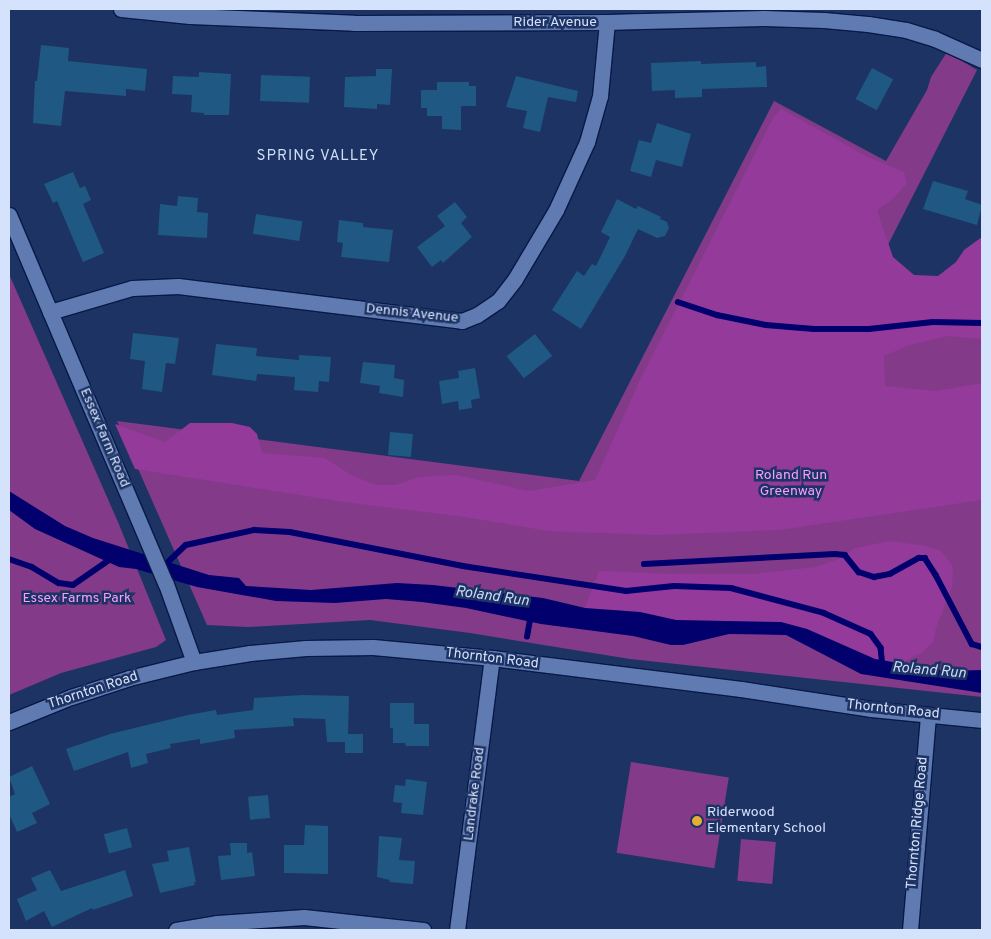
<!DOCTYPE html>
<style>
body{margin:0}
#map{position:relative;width:991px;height:939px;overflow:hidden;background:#1d3364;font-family:Overpass,sans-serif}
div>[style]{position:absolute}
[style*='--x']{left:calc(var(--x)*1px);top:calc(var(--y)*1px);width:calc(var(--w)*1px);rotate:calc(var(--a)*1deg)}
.green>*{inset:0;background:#833b89;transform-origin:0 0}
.forest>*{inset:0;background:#933a9b}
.water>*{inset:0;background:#01006d}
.stream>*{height:5.5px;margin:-2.75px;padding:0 2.75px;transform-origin:2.75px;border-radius:2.75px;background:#01006d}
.building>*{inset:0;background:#1f5882;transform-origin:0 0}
.roads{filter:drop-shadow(1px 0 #071947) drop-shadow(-1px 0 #071947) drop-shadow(0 1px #071947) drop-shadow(0 -1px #071947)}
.street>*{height:15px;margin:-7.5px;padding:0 7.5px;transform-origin:7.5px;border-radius:7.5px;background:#607bb2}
.secondary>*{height:15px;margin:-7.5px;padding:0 7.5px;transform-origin:7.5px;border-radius:7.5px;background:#607bb2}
.dots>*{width:14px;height:14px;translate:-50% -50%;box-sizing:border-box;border:2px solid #1d3364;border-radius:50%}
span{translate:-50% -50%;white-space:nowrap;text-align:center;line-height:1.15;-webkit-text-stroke:5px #1d3364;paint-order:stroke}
.street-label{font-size:14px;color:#d5e2fb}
.park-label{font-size:14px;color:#f79efe}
.poi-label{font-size:14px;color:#d5e2fb}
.left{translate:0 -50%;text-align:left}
.neighbourhood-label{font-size:15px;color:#d0ddf5;letter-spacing:1px}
.water-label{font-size:15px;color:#cddbf6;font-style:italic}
.frame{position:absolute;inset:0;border:10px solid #d5e2fb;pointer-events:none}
</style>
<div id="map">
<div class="green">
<div style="clip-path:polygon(947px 52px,977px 70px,867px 286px,982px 307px,982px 697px,630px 659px,470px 633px,370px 620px,248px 627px,207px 625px,117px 421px,579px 481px,774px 101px,886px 161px,927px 90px,931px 77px)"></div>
<div style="clip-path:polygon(9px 274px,118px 522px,166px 640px,156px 647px,61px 673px,9px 695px)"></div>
<div style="left:631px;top:762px;width:99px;height:92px;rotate:9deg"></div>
<div style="left:741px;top:839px;width:35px;height:42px;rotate:5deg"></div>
</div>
<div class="forest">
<div style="clip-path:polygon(781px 109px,868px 157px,904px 172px,907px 183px,894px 198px,877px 210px,893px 257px,914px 275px,938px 276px,956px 262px,964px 250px,982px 237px,982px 339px,948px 336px,909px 345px,884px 356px,885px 386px,936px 391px,982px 383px,982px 500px,779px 530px,657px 535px,549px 531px,458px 516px,344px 502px,135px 469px,115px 424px,165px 442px,190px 423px,232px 423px,250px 427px,257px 434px,262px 453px,325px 458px,351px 475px,376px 485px,396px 485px,419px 477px,456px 475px,529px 491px,595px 480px,640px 380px,773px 118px)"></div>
<div style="clip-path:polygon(890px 541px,926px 546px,941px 551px,952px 565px,953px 572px,952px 587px,936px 628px,933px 642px,923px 652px,901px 663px,875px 659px,807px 629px,781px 622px,676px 620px,640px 612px,585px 608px,599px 571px,673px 574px,754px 574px,815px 567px,839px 559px,855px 548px)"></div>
</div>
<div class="water">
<div style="clip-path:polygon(9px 491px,65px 526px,93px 538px,209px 575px,239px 578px,246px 586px,311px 590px,397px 583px,433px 585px,543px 598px,585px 608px,640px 612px,676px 620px,781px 622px,807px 629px,875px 659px,946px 671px,982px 670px,982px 693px,861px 674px,786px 635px,729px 634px,683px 645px,671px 645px,633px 636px,541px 624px,466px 608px,422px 602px,386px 599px,335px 603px,276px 601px,197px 587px,136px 569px,119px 567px,35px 529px,9px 510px)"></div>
</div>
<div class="stream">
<div style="--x:678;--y:302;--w:41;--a:18.4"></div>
<div style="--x:717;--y:315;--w:50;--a:11.5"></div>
<div style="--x:766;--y:325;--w:48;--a:4.8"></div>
<div style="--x:814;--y:329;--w:55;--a:0"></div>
<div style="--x:869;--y:329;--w:64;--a:-6.2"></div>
<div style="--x:933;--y:322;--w:49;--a:1.2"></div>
<div style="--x:9;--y:559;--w:24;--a:19"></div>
<div style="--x:32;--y:567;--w:31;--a:31"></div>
<div style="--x:59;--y:583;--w:14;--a:8"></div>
<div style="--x:73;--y:585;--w:47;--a:-34.7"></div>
<div style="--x:644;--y:564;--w:191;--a:-3"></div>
<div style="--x:835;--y:554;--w:10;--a:6"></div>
<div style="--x:845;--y:555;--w:22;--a:51"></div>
<div style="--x:859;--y:572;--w:16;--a:18"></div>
<div style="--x:874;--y:577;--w:16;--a:-11"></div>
<div style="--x:890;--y:574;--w:33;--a:-29"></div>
<div style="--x:919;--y:558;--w:6;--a:0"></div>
<div style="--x:925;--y:558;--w:20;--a:57"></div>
<div style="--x:936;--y:575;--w:78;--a:62.4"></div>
<div style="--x:972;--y:644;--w:10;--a:17"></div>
<div style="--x:164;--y:566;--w:30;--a:-44"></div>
<div style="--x:186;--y:545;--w:70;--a:-12.4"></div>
<div style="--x:254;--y:530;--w:36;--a:3"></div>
<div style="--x:290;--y:532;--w:176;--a:11.1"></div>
<div style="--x:463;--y:566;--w:165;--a:8.7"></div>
<div style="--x:626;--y:591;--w:48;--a:-5.9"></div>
<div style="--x:674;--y:586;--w:57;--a:2"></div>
<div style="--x:731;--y:588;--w:96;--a:15"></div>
<div style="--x:824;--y:613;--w:51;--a:24.1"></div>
<div style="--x:871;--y:634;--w:17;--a:54"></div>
<div style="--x:881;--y:648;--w:19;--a:84"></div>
<div style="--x:527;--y:637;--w:22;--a:-80"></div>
</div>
<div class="building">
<div style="clip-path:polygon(41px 45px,69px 48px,68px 61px,147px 69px,145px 91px,126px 89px,126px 96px,65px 91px,61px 126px,33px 123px,35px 81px,37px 81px)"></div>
<div style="clip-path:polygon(701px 61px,701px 64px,756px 62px,756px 67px,766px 66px,767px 87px,702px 89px,702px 97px,675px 98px,675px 90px,652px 91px,651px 63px)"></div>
<div style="left:872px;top:68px;width:24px;height:35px;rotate:28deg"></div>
<div style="clip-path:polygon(376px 69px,392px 69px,390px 105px,377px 104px,377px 109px,344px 107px,345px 77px,376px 76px)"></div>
<div style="clip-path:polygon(199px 72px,231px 74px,229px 115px,204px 115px,204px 113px,191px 112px,192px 95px,172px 94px,173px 76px,199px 77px)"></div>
<div style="left:261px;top:75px;width:49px;height:26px;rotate:2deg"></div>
<div style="clip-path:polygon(516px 76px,578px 91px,576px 102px,548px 97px,540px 132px,523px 128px,527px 111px,506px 107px)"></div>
<div style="clip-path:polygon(437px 82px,469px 82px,469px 86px,476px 86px,476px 106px,461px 106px,461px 130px,442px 129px,442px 116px,427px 116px,427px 108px,421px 108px,421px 90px,437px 90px)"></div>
<div style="clip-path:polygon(657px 123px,691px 134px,682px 167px,656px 160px,651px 177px,630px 171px,639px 140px,651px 143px)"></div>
<div style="clip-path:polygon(73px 172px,80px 188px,85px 186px,91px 200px,83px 204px,104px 253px,83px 262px,57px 201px,53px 203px,44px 184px)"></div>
<div style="clip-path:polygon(933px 181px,968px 191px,965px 199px,982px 205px,977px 225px,923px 209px)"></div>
<div style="clip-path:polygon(178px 196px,198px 198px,197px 212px,208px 213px,207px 238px,158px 235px,160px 204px,177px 206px)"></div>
<div style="clip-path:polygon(617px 199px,636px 209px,638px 206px,661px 217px,660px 219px,667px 222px,669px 228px,665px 236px,657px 238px,638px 229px,625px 256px,581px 329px,552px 310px,577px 271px,584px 276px,592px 264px,596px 266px,610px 237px,601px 232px)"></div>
<div style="clip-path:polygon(455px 202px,467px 217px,461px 223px,472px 237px,443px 263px,441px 260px,432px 267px,417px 247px,445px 226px,437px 216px)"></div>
<div style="left:256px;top:214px;width:47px;height:20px;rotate:9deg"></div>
<div style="clip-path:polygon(339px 220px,363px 223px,363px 227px,393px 230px,389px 262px,341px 257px,343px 243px,337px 242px)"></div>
<div style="clip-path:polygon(133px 333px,179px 338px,175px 364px,166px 363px,162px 392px,142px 389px,145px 361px,130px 359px)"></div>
<div style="left:535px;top:334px;width:28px;height:36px;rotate:52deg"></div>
<div style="clip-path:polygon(216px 344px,257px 348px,256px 356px,299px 360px,299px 355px,331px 357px,329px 382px,319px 381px,318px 392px,294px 390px,295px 377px,257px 374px,256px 381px,212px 375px)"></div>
<div style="clip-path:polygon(363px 362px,395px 365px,394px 378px,404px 380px,403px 397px,379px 393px,380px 386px,360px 383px)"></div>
<div style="clip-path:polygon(475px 368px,480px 398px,471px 400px,472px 408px,459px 410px,458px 401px,442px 404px,439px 381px,459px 378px,458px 371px)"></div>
<div style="left:390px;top:432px;width:23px;height:23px;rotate:5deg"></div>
<div style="clip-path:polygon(303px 695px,349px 696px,348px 734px,363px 734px,363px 753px,345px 753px,345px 742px,327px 742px,325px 719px,293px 718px,294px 726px,234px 730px,235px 738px,200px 744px,200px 739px,170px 744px,171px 748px,146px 754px,148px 763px,131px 768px,128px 752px,74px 771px,66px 749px,110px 734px,188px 715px,216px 710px,217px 715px,253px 710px,254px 698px)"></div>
<div style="clip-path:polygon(390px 703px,414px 703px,414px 724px,429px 724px,429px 746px,406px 746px,405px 743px,393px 743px,393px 728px,390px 728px)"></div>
<div style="clip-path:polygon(32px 766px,50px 804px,32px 813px,37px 823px,17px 832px,9px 814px,9px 797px,15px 794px,9px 777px)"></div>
<div style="clip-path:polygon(406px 779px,427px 782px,423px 815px,401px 813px,402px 803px,393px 802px,395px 785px,405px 786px)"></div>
<div style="left:268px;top:795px;width:23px;height:20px;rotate:85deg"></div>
<div style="clip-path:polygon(305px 825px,328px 826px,328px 874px,284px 873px,284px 845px,304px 845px)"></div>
<div style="left:127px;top:828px;width:20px;height:24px;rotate:75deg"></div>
<div style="clip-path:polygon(379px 836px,402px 838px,399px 860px,415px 861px,413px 884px,389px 882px,390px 880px,377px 877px)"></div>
<div style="clip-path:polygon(230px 843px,247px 843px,247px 853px,252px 852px,255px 876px,221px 880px,218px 856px,231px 855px)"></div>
<div style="clip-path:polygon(189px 847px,196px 882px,194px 882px,195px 885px,160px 893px,152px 864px,169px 861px,167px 851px)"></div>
<div style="clip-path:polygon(50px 870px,61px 891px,125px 870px,133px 896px,93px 910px,92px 908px,52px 927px,44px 911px,26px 921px,17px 899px,37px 890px,31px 878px)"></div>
</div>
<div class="roads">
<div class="street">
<div style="--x:121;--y:9;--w:69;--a:5.8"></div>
<div style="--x:190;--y:16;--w:164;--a:2.4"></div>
<div style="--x:354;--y:23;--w:253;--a:-0.2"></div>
<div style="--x:607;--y:22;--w:157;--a:-1.5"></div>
<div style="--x:764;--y:18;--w:60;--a:1.9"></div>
<div style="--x:824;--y:20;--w:44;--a:5.2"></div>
<div style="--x:868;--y:24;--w:38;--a:9"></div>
<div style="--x:906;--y:30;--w:30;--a:17"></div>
<div style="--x:935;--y:39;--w:51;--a:24.1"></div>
<div style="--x:9;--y:215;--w:401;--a:67"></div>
<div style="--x:166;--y:584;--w:83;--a:70.3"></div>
<div style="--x:50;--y:312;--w:85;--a:-16.3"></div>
<div style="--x:132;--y:288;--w:46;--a:-2.5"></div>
<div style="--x:178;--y:286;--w:286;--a:7"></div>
<div style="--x:462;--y:321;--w:16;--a:-22"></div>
<div style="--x:477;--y:315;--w:25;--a:-34"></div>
<div style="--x:498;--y:301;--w:28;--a:-52"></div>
<div style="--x:515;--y:279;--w:80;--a:-59.3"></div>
<div style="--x:556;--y:210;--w:75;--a:-65.5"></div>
<div style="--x:587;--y:142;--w:48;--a:-74.2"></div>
<div style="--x:600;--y:96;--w:74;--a:-84.6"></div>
<div style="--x:176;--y:930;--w:42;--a:-9.7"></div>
<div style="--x:217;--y:923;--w:87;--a:-3.9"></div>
<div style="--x:304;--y:917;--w:120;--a:6.2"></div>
<div style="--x:457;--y:930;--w:274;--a:-82.7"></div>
<div style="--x:910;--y:930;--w:216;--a:-85.2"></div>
</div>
<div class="secondary">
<div style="--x:9;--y:722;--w:67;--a:-22"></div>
<div style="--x:71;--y:697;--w:61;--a:-18.1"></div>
<div style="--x:129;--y:678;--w:67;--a:-13.8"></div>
<div style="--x:194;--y:662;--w:57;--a:-9.1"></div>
<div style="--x:250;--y:653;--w:56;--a:-5.1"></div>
<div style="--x:306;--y:648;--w:67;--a:-0.9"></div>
<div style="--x:373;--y:647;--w:120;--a:5.3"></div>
<div style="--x:492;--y:658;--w:251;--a:7.1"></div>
<div style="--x:741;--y:689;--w:132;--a:8.7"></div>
<div style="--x:871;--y:709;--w:112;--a:5.7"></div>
</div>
</div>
<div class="dots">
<div style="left:697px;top:821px;background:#e2ae34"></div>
</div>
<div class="street-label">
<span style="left:555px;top:23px">Rider Avenue</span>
<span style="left:412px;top:314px;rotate:6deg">Dennis Avenue</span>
<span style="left:104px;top:438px;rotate:67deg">Essex Farm Road</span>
<span style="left:492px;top:659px;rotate:7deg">Thornton Road</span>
<span style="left:93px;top:691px;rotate:-18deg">Thornton Road</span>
<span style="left:893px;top:710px;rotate:6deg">Thornton Road</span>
<span style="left:475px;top:794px;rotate:-83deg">Landrake Road</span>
<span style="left:918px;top:823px;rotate:-85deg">Thornton Ridge Road</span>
</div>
<div class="park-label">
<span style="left:791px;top:484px">Roland Run<br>Greenway</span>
<span style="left:77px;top:599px">Essex Farms Park</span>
</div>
<div class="poi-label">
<span class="left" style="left:707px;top:821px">Riderwood<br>Elementary School</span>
</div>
<div class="neighbourhood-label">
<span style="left:318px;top:157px">SPRING VALLEY</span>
</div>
<div class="water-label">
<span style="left:492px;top:597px;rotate:8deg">Roland Run</span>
<span style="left:929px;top:671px;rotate:5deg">Roland Run</span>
</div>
<div class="frame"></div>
</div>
